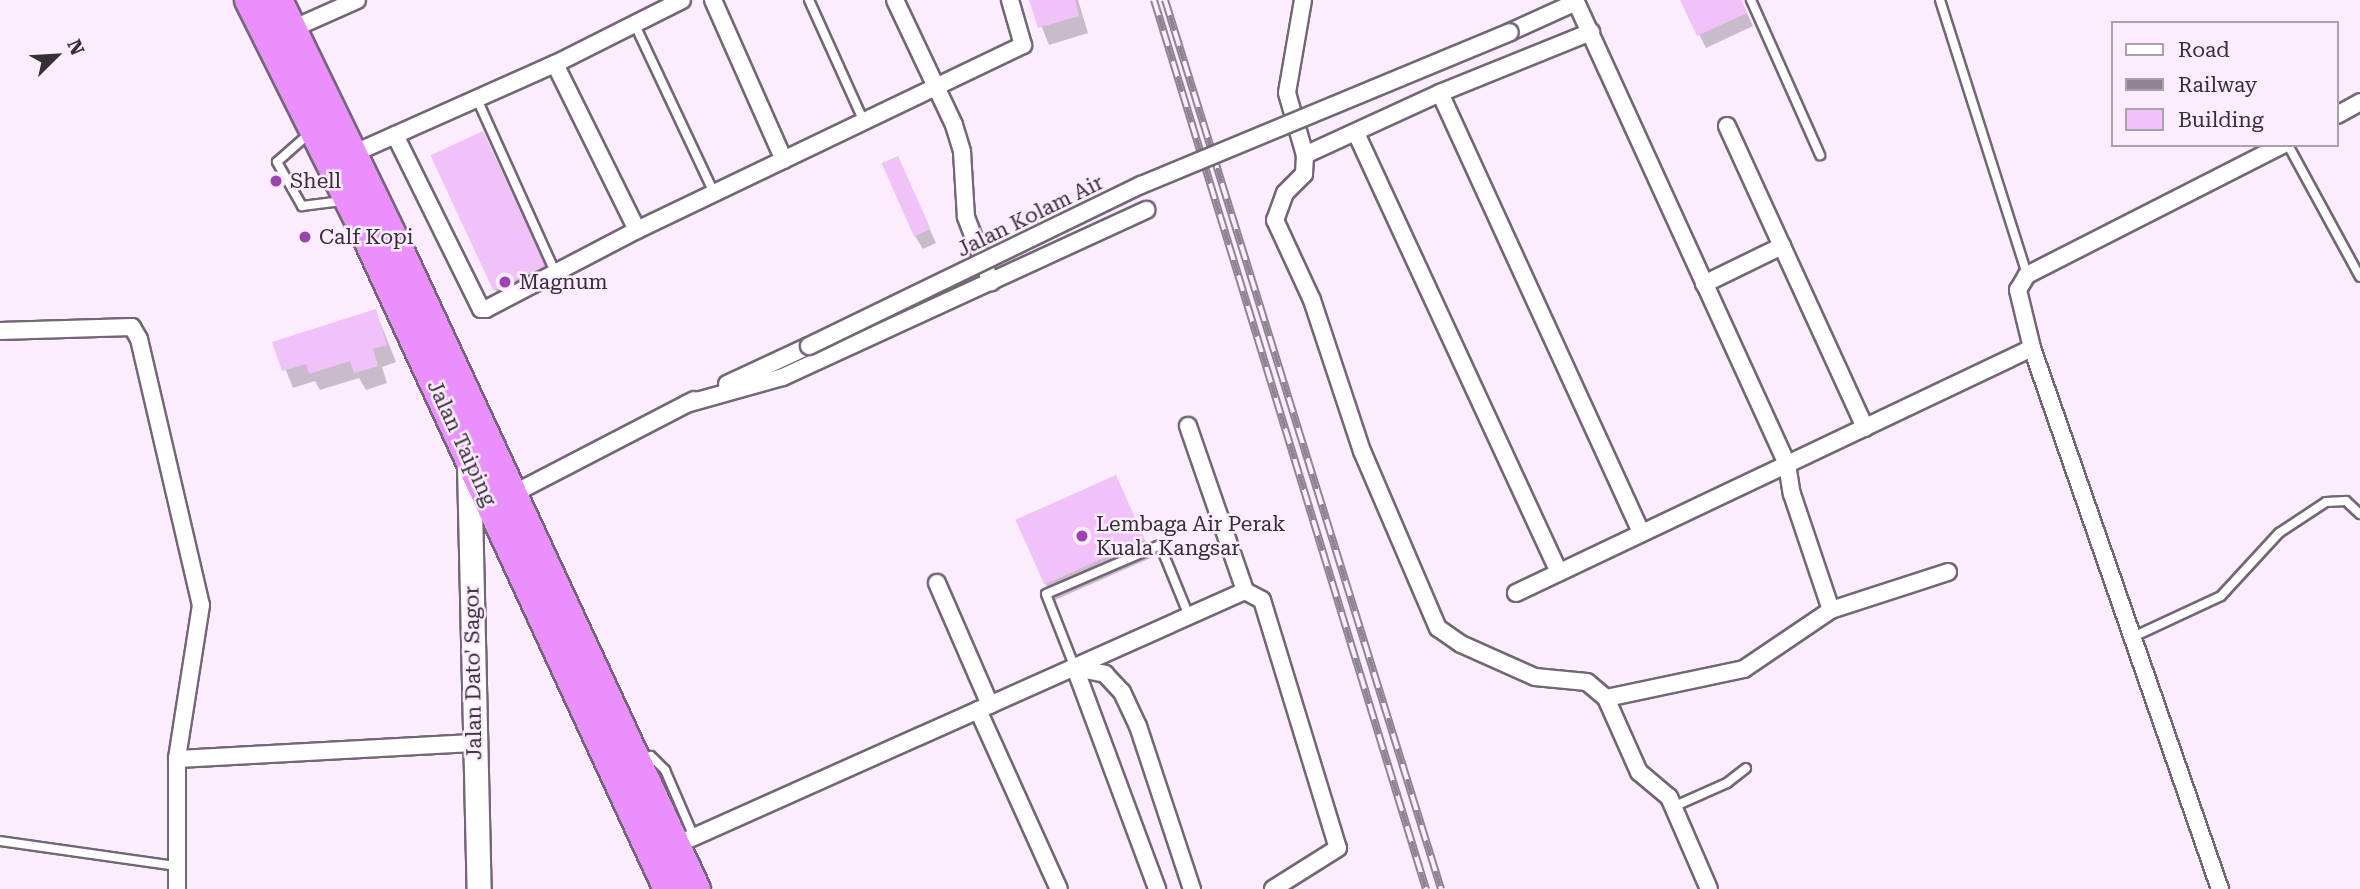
<!DOCTYPE html>
<style>
body{margin:0}
#map{position:relative;width:2360px;height:889px;overflow:hidden;background:#fbecfe;font-family:"Roboto Serif",serif}
div>[style]{position:absolute}
[style*='--x']{left:calc(var(--x)*1px);top:calc(var(--y)*1px);width:calc(var(--w)*1px);rotate:calc(var(--a)*1deg)}
.shadow>*{inset:0;background:#0003}
.building>*{inset:0;background:#f1c1fa;transform-origin:0 0}
.roads{filter:drop-shadow(2px 0 #736676) drop-shadow(-2px 0 #736676) drop-shadow(0 2px #736676) drop-shadow(0 -2px #736676)}
.lane>*{height:8px;margin:-4px;padding:0 4px;transform-origin:4px;border-radius:4px;background:#fff}
.street>*{height:16px;margin:-8px;padding:0 8px;transform-origin:8px;border-radius:8px;background:#fff}
.secondary>*{height:23px;margin:-11.5px;padding:0 11.5px;transform-origin:11.5px;border-radius:11.5px;background:#fff}
.highway>*{height:28px;margin:-14px;padding:0 14px;transform-origin:14px;border-radius:14px;background:#ea8ffd}
.rail>*{height:8px;margin-top:-4px;transform-origin:0;background:repeating-linear-gradient(90deg,#fbecfe 0 16px,#8f8591 0 32px);box-sizing:border-box;border-block:2px solid #8f8591}
.bridges{filter:drop-shadow(2px 0 #736676) drop-shadow(-2px 0 #736676) drop-shadow(0 2px #736676) drop-shadow(0 -2px #736676)}
.street-bridge>*{height:16px;margin:-8px;padding:0 8px;transform-origin:8px;border-radius:8px;background:#fff}
.dots>*{width:19px;height:19px;translate:-50% -50%;box-sizing:border-box;border:4px solid #fbecfe;border-radius:50%}
span{translate:-50% -50%;white-space:nowrap;text-align:center;line-height:1.15;-webkit-text-stroke:5px #fbecfe;paint-order:stroke}
.poi-label{font-size:21px;color:#352f36}
.left{translate:0 -50%;text-align:left}
.street-label{font-size:21px;color:#352f36}
.legend{position:absolute;left:2111px;top:21px;width:228px;height:126px;box-sizing:border-box;background:#fbecfe;border:2px solid #aca0ae;margin:0;padding:9px 12px;list-style:none;font-size:21px;color:#352f36}
.legend li{display:flex;align-items:center;gap:14px;height:35px}
.legend b{width:35px;border:2px solid #aca0ae}
.north{position:absolute;left:21px;top:21px;width:70px;height:70px;-webkit-text-stroke:5px #fbecfe;paint-order:stroke;rotate:66deg;font-size:19px;font-weight:700;line-height:28px;text-align:center;color:#352f36}
.north::after{content:'';display:block;margin:auto;width:24px;height:32px;background:#352f36;clip-path:polygon(50% 0,100% 100%,50% 72%,0 100%)}
</style>
<div id="map">
<div class="shadow">
<div style="clip-path:polygon(1031px 0,1078px 0,1088px 33px,1049px 45px)"></div>
<div style="clip-path:polygon(1682px 0,1741px 0,1753px 26px,1706px 48px)"></div>
<div style="clip-path:polygon(483px 134px,554px 283px,505px 306px,495px 289px)"></div>
<div style="clip-path:polygon(898px 158px,936px 243px,923px 249px,915px 236px)"></div>
<div style="clip-path:polygon(376px 312px,396px 362px,382px 367px,387px 383px,366px 390px,359px 378px,320px 390px,315px 381px,293px 388px,275px 343px)"></div>
<div style="clip-path:polygon(1115px 478px,1153px 557px,1055px 600px,1045px 583px)"></div>
</div>
<div class="building">
<div style="clip-path:polygon(1029px 0,1075px 0,1079px 16px,1038px 28px)"></div>
<div style="clip-path:polygon(1680px 0,1741px 0,1747px 13px,1697px 36px)"></div>
<div style="left:483px;top:131px;width:149px;height:58px;rotate:65deg"></div>
<div style="left:898px;top:156px;width:80px;height:18px;rotate:66deg"></div>
<div style="clip-path:polygon(376px 309px,387px 345px,373px 349px,378px 366px,354px 373px,350px 361px,309px 374px,306px 364px,282px 371px,272px 342px)"></div>
<div style="left:1116px;top:475px;width:71px;height:110px;rotate:66deg"></div>
</div>
<div class="roads">
<div class="lane">
<div style="--x:809;--y:0;--w:134;--a:65.7"></div>
<div style="--x:1751;--y:0;--w:170;--a:66"></div>
<div style="--x:1940;--y:0;--w:288;--a:72.4"></div>
<div style="--x:635;--y:25;--w:186;--a:64.8"></div>
<div style="--x:477;--y:99;--w:192;--a:65.7"></div>
<div style="--x:311;--y:132;--w:45;--a:138.6"></div>
<div style="--x:277;--y:162;--w:51;--a:60.4"></div>
<div style="--x:302;--y:206;--w:40;--a:-7.1"></div>
<div style="--x:2288;--y:145;--w:150;--a:61.4"></div>
<div style="--x:2133;--y:637;--w:97;--a:-25"></div>
<div style="--x:2221;--y:596;--w:86;--a:-47.4"></div>
<div style="--x:2279;--y:533;--w:56;--a:-33.4"></div>
<div style="--x:2326;--y:502;--w:20;--a:-3"></div>
<div style="--x:2346;--y:501;--w:19;--a:43"></div>
<div style="--x:1075;--y:668;--w:79;--a:-111.4"></div>
<div style="--x:1046;--y:594;--w:124;--a:-23.3"></div>
<div style="--x:1160;--y:545;--w:77;--a:67.8"></div>
<div style="--x:640;--y:759;--w:11;--a:-15"></div>
<div style="--x:651;--y:756;--w:20;--a:45"></div>
<div style="--x:665;--y:770;--w:73;--a:66.6"></div>
<div style="--x:1673;--y:807;--w:59;--a:-24"></div>
<div style="--x:1727;--y:783;--w:24;--a:-38"></div>
<div style="--x:0;--y:841;--w:178;--a:8.1"></div>
</div>
<div class="street">
<div style="--x:713;--y:0;--w:175;--a:66.1"></div>
<div style="--x:895;--y:0;--w:138;--a:64.7"></div>
<div style="--x:954;--y:125;--w:28;--a:73"></div>
<div style="--x:962;--y:152;--w:65;--a:86.5"></div>
<div style="--x:966;--y:217;--w:70;--a:69"></div>
<div style="--x:1303;--y:0;--w:94;--a:99.8"></div>
<div style="--x:1287;--y:93;--w:65;--a:73.8"></div>
<div style="--x:1305;--y:155;--w:19;--a:93"></div>
<div style="--x:1304;--y:174;--w:27;--a:135"></div>
<div style="--x:1285;--y:193;--w:29;--a:110"></div>
<div style="--x:1275;--y:220;--w:88;--a:65.2"></div>
<div style="--x:1312;--y:300;--w:159;--a:71.7"></div>
<div style="--x:1362;--y:451;--w:193;--a:66.8"></div>
<div style="--x:1438;--y:628;--w:28;--a:35"></div>
<div style="--x:1461;--y:644;--w:81;--a:24"></div>
<div style="--x:1535;--y:677;--w:52;--a:5.5"></div>
<div style="--x:1587;--y:682;--w:25;--a:40"></div>
<div style="--x:292;--y:29;--w:71;--a:-24"></div>
<div style="--x:1510;--y:32;--w:72;--a:-24.4"></div>
<div style="--x:1576;--y:2;--w:508;--a:65.45"></div>
<div style="--x:1787;--y:464;--w:30;--a:81"></div>
<div style="--x:1792;--y:494;--w:122;--a:71.4"></div>
<div style="--x:1831;--y:610;--w:105;--a:145.9"></div>
<div style="--x:1744;--y:669;--w:141;--a:168.1"></div>
<div style="--x:1606;--y:698;--w:81;--a:66"></div>
<div style="--x:1639;--y:772;--w:39;--a:40"></div>
<div style="--x:1669;--y:797;--w:100;--a:66.5"></div>
<div style="--x:555;--y:64;--w:185;--a:63.7"></div>
<div style="--x:1440;--y:93;--w:484;--a:65.4"></div>
<div style="--x:2337;--y:115;--w:26;--a:-29"></div>
<div style="--x:1727;--y:126;--w:332;--a:65.4"></div>
<div style="--x:1356;--y:133;--w:484;--a:65.2"></div>
<div style="--x:395;--y:135;--w:194;--a:63.7"></div>
<div style="--x:481;--y:309;--w:5;--a:0"></div>
<div style="--x:486;--y:309;--w:170;--a:-27.6"></div>
<div style="--x:637;--y:230;--w:428;--a:-25.6"></div>
<div style="--x:1023;--y:45;--w:47;--a:-106.1"></div>
<div style="--x:1305;--y:155;--w:149;--a:-24.7"></div>
<div style="--x:1440;--y:93;--w:163;--a:-22"></div>
<div style="--x:348;--y:156;--w:227;--a:-24"></div>
<div style="--x:555;--y:64;--w:142;--a:-26.7"></div>
<div style="--x:1704;--y:284;--w:87;--a:-26"></div>
<div style="--x:0;--y:331;--w:132;--a:-1.7"></div>
<div style="--x:132;--y:327;--w:14;--a:60"></div>
<div style="--x:139;--y:339;--w:273;--a:76.9"></div>
<div style="--x:201;--y:605;--w:156;--a:98.9"></div>
<div style="--x:177;--y:759;--w:130;--a:90"></div>
<div style="--x:2032;--y:348;--w:60;--a:-103.6"></div>
<div style="--x:2018;--y:290;--w:17;--a:-59"></div>
<div style="--x:2027;--y:275;--w:286;--a:-27"></div>
<div style="--x:727;--y:384;--w:90;--a:-24.9"></div>
<div style="--x:686;--y:404;--w:101;--a:-15.6"></div>
<div style="--x:783;--y:377;--w:400;--a:-24.7"></div>
<div style="--x:1188;--y:426;--w:175;--a:70.9"></div>
<div style="--x:513;--y:494;--w:204;--a:-27.4"></div>
<div style="--x:937;--y:583;--w:133;--a:66.5"></div>
<div style="--x:1516;--y:593;--w:571;--a:-25.4"></div>
<div style="--x:2032;--y:348;--w:573;--a:70.84"></div>
<div style="--x:1831;--y:610;--w:123;--a:-18"></div>
<div style="--x:1075;--y:668;--w:31;--a:11"></div>
<div style="--x:1105;--y:674;--w:25;--a:47"></div>
<div style="--x:1122;--y:692;--w:38;--a:65"></div>
<div style="--x:1138;--y:726;--w:172;--a:71.7"></div>
<div style="--x:1075;--y:668;--w:236;--a:69.6"></div>
<div style="--x:978;--y:710;--w:196;--a:65.7"></div>
<div style="--x:177;--y:759;--w:297;--a:-3.1"></div>
<div style="--x:676;--y:845;--w:623;--a:-24.06"></div>
<div style="--x:1245;--y:591;--w:19;--a:28"></div>
<div style="--x:1262;--y:600;--w:259;--a:73"></div>
<div style="--x:1338;--y:848;--w:77;--a:147.8"></div>
</div>
<div class="secondary">
<div style="--x:469;--y:464;--w:425;--a:88.7"></div>
</div>
<div class="highway">
<div style="--x:249;--y:0;--w:256;--a:63.5"></div>
<div style="--x:363;--y:229;--w:727;--a:65.2"></div>
<div style="--x:278;--y:0;--w:272;--a:64.1"></div>
<div style="--x:397;--y:245;--w:710;--a:65.1"></div>
</div>
</div>
<div class="rail">
<div style="--x:1154;--y:0;--w:930;--a:72.99"></div>
<div style="--x:1165;--y:0;--w:931;--a:72.75"></div>
</div>
<div class="bridges">
<div class="street-bridge">
<div style="--x:809;--y:346;--w:369;--a:-25.9"></div>
<div style="--x:1141;--y:185;--w:399;--a:-22.5"></div>
</div>
</div>
<div class="dots">
<div style="left:276px;top:181px;background:#9d43af"></div>
<div style="left:305px;top:237px;background:#9d43af"></div>
<div style="left:505px;top:282px;background:#9d43af"></div>
<div style="left:1082px;top:536px;background:#9d43af"></div>
</div>
<div class="poi-label">
<span class="left" style="left:290px;top:181px">Shell</span>
<span class="left" style="left:319px;top:237px">Calf Kopi</span>
<span class="left" style="left:519px;top:282px">Magnum</span>
<span class="left" style="left:1096px;top:536px">Lembaga Air Perak<br>Kuala Kangsar</span>
</div>
<div class="street-label">
<span style="left:1030px;top:216px;rotate:-26deg">Jalan Kolam Air</span>
<span style="left:462px;top:443px;rotate:65deg">Jalan Taiping</span>
<span style="left:473px;top:673px;rotate:-91deg">Jalan Dato' Sagor</span>
</div>
<ul class="legend">
<li><b style="height:9px;background:#fff"></b>Road</li>
<li><b style="height:9px;background:#8f8591"></b>Railway</li>
<li><b style="height:19px;background:#f1c1fa"></b>Building</li>
</ul>
<div class="north">N</div>
</div>
